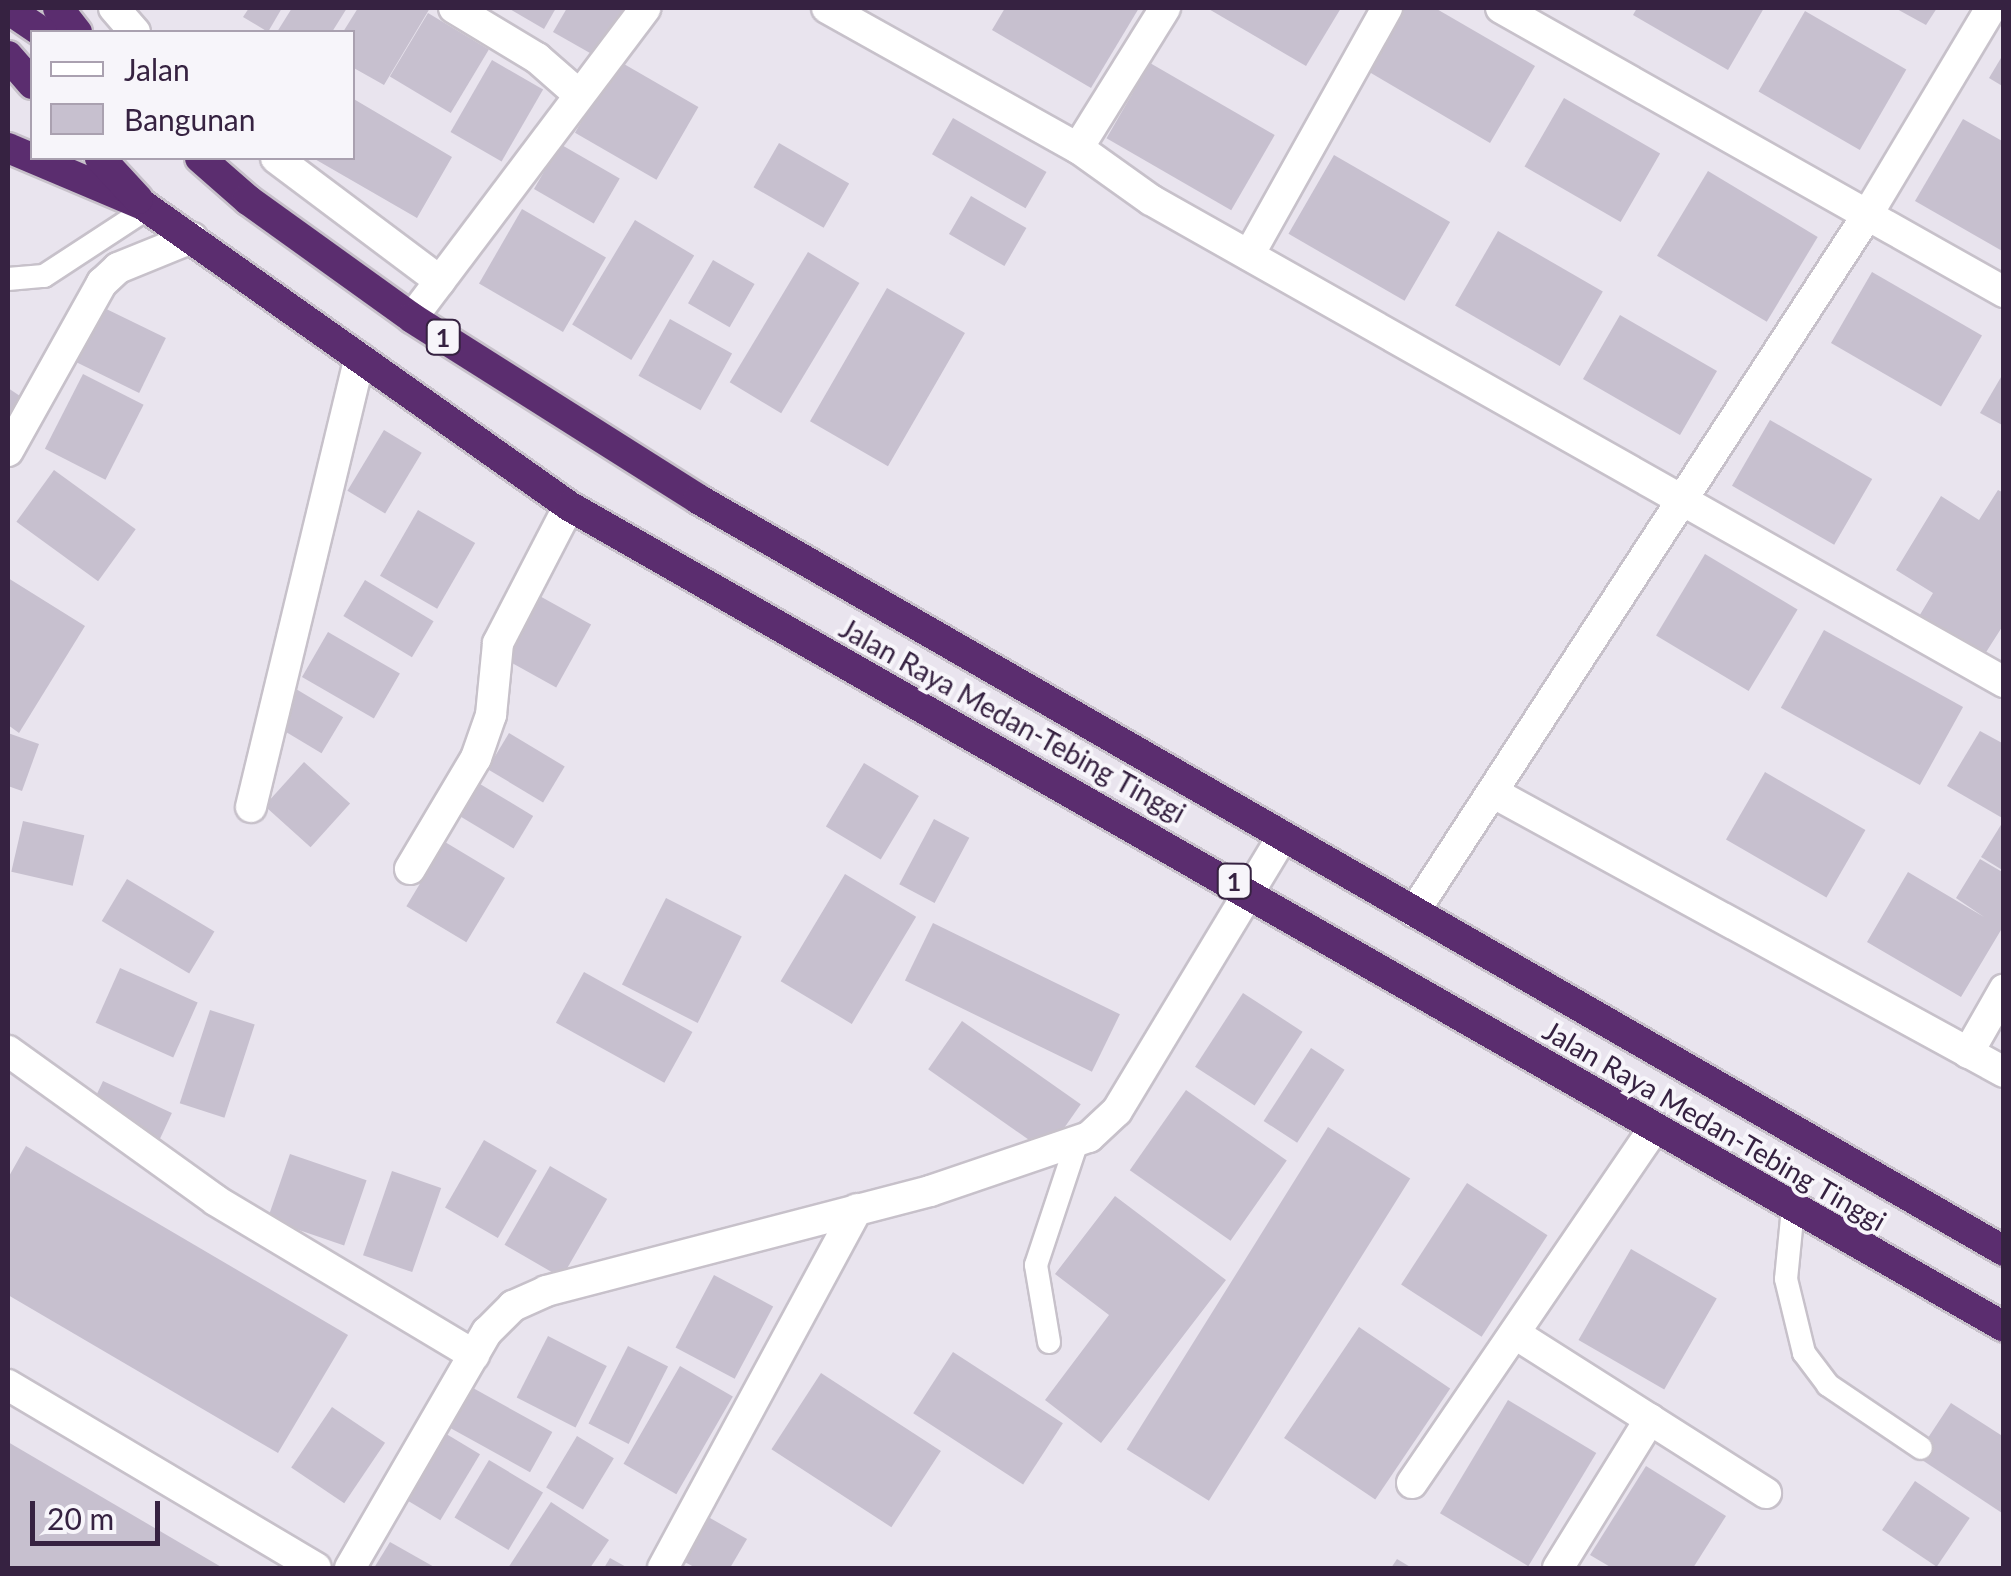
<!DOCTYPE html>
<style>
body{margin:0}
#map{position:relative;width:2011px;height:1576px;overflow:hidden;background:#e9e4ee;font-family:Lato,sans-serif}
div>[style]{position:absolute}
[style*='--x']{left:calc(var(--x)*1px);top:calc(var(--y)*1px);width:calc(var(--w)*1px);rotate:calc(var(--a)*1deg)}
.building>*{inset:0;background:#c7c0cf;transform-origin:0 0}
.roads{filter:drop-shadow(2px 0 #c7c1ca) drop-shadow(-2px 0 #c7c1ca) drop-shadow(0 2px #c7c1ca) drop-shadow(0 -2px #c7c1ca)}
.lane>*{height:22px;margin:-11px;padding:0 11px;transform-origin:11px;border-radius:11px;background:#fff}
.street>*{height:30px;margin:-15px;padding:0 15px;transform-origin:15px;border-radius:15px;background:#fff}
.highway>*{height:30px;margin:-15px;padding:0 15px;transform-origin:15px;border-radius:15px;background:#5b2d6f}
span{translate:-50% -50%;white-space:nowrap;text-align:center;line-height:1.15;-webkit-text-stroke:8px #f7f5fa;paint-order:stroke}
.shield-label span{padding:2px 8px;background:#f7f5fa;border:2px solid;border-radius:8px;-webkit-text-stroke-width:0}
.shield-label{font-size:25px;color:#362241;font-weight:700}
.street-label{font-size:28px;color:#362241}
.frame{position:absolute;inset:0;border:10px solid #362241;pointer-events:none}
.legend{position:absolute;left:30px;top:30px;width:325px;height:130px;box-sizing:border-box;background:#f7f5fa;border:2px solid #aaa1b0;margin:0;padding:12px 18px;list-style:none;font-size:30px;color:#362241}
.legend li{display:flex;align-items:center;gap:20px;height:50px}
.legend b{width:50px;border:2px solid #aaa1b0}
.scale{position:absolute;left:30px;top:1501px;width:130px;height:45px;box-sizing:border-box;border:5px solid #362241;border-top:0;padding-left:12px;font-size:30px;line-height:35px;white-space:nowrap;color:#362241;-webkit-text-stroke:8px #f7f5fa;paint-order:stroke}
</style>
<div id="map">
<div class="building">
<div style="clip-path:polygon(249px 8px,282px 8px,268px 32px,243px 17px)"></div>
<div style="clip-path:polygon(292px 8px,347px 8px,332px 32px,277px 32px)"></div>
<div style="clip-path:polygon(358px 8px,430px 8px,384px 85px,352px 67px,352px 32px,343px 32px)"></div>
<div style="clip-path:polygon(508px 8px,556px 8px,544px 29px)"></div>
<div style="clip-path:polygon(567px 8px,626px 8px,597px 57px,553px 32px)"></div>
<div style="clip-path:polygon(1005px 8px,1139px 8px,1091px 88px,992px 30px)"></div>
<div style="clip-path:polygon(1207px 8px,1341px 8px,1306px 66px)"></div>
<div style="clip-path:polygon(1393px 8px,1435px 8px,1535px 66px,1490px 143px,1359px 66px)"></div>
<div style="clip-path:polygon(1637px 8px,1764px 8px,1728px 70px,1633px 15px)"></div>
<div style="clip-path:polygon(1895px 8px,1937px 8px,1926px 25px)"></div>
<div style="left:1805px;top:11px;width:117px;height:93px;rotate:30deg"></div>
<div style="left:428px;top:13px;width:71px;height:74px;rotate:31deg"></div>
<div style="clip-path:polygon(2004px 53px,2004px 87px,1989px 78px)"></div>
<div style="left:492px;top:60px;width:59px;height:83px;rotate:30deg"></div>
<div style="left:617px;top:60px;width:94px;height:84px;rotate:30deg"></div>
<div style="left:1150px;top:63px;width:144px;height:87px;rotate:30deg"></div>
<div style="clip-path:polygon(352px 98px,452px 157px,417px 218px,313px 158px,352px 158px)"></div>
<div style="left:1564px;top:98px;width:111px;height:79px;rotate:30deg"></div>
<div style="left:953px;top:118px;width:108px;height:42px;rotate:30deg"></div>
<div style="clip-path:polygon(1963px 119px,2004px 142px,2004px 252px,1915px 201px)"></div>
<div style="left:779px;top:143px;width:81px;height:51px;rotate:30deg"></div>
<div style="left:560px;top:144px;width:69px;height:52px;rotate:30deg"></div>
<div style="left:1334px;top:155px;width:134px;height:91px;rotate:30deg"></div>
<div style="left:1708px;top:171px;width:128px;height:99px;rotate:31deg"></div>
<div style="left:971px;top:196px;width:64px;height:44px;rotate:30deg"></div>
<div style="left:522px;top:209px;width:97px;height:86px;rotate:30deg"></div>
<div style="left:635px;top:220px;width:69px;height:122px;rotate:31deg"></div>
<div style="left:1498px;top:231px;width:121px;height:86px;rotate:30deg"></div>
<div style="left:808px;top:252px;width:60px;height:152px;rotate:31deg"></div>
<div style="left:713px;top:260px;width:48px;height:50px;rotate:30deg"></div>
<div style="left:1872px;top:272px;width:127px;height:82px;rotate:30deg"></div>
<div style="left:887px;top:288px;width:90px;height:154px;rotate:30deg"></div>
<div style="left:94px;top:303px;width:80px;height:61px;rotate:26deg"></div>
<div style="left:1620px;top:315px;width:112px;height:74px;rotate:30deg"></div>
<div style="left:670px;top:319px;width:71px;height:65px;rotate:29deg"></div>
<div style="clip-path:polygon(2004px 372px,2004px 426px,1980px 413px)"></div>
<div style="left:83px;top:374px;width:68px;height:84px;rotate:27deg"></div>
<div style="clip-path:polygon(8px 388px,20px 396px,8px 419px)"></div>
<div style="left:1770px;top:420px;width:118px;height:76px;rotate:30deg"></div>
<div style="left:384px;top:430px;width:44px;height:71px;rotate:31deg"></div>
<div style="left:54px;top:470px;width:101px;height:64px;rotate:36deg"></div>
<div style="clip-path:polygon(1998px 490px,2004px 493px,2004px 624px,1983px 657px,1918px 618px,1933px 593px,1896px 570px,1941px 496px,1979px 520px)"></div>
<div style="left:418px;top:510px;width:66px;height:76px;rotate:30deg"></div>
<div style="left:1705px;top:554px;width:108px;height:95px;rotate:31deg"></div>
<div style="clip-path:polygon(8px 578px,85px 626px,19px 733px,8px 725px)"></div>
<div style="left:365px;top:580px;width:80px;height:42px;rotate:31deg"></div>
<div style="left:536px;top:594px;width:63px;height:72px;rotate:29deg"></div>
<div style="left:1824px;top:630px;width:159px;height:89px;rotate:29deg"></div>
<div style="left:328px;top:632px;width:83px;height:52px;rotate:30deg"></div>
<div style="left:296px;top:689px;width:55px;height:42px;rotate:31deg"></div>
<div style="clip-path:polygon(1980px 731px,2004px 744px,2004px 819px,1947px 786px)"></div>
<div style="clip-path:polygon(8px 733px,39px 744px,22px 791px,8px 786px)"></div>
<div style="left:509px;top:733px;width:65px;height:42px;rotate:31deg"></div>
<div style="left:304px;top:762px;width:62px;height:59px;rotate:42deg"></div>
<div style="left:864px;top:763px;width:64px;height:74px;rotate:31deg"></div>
<div style="left:1765px;top:772px;width:116px;height:78px;rotate:30deg"></div>
<div style="left:480px;top:784px;width:62px;height:38px;rotate:31deg"></div>
<div style="left:934px;top:819px;width:40px;height:74px;rotate:28deg"></div>
<div style="clip-path:polygon(2004px 820px,2004px 871px,1981px 857px)"></div>
<div style="left:23px;top:821px;width:63px;height:52px;rotate:13deg"></div>
<div style="left:445px;top:842px;width:70px;height:75px;rotate:31deg"></div>
<div style="clip-path:polygon(1980px 859px,2004px 873px,2004px 925px,1961px 997px,1867px 942px,1908px 872px,1984px 917px,1956px 898px)"></div>
<div style="left:845px;top:874px;width:83px;height:125px;rotate:31deg"></div>
<div style="left:127px;top:879px;width:102px;height:49px;rotate:31deg"></div>
<div style="left:666px;top:898px;width:85px;height:97px;rotate:27deg"></div>
<div style="left:933px;top:923px;width:208px;height:64px;rotate:26deg"></div>
<div style="left:120px;top:968px;width:85px;height:60px;rotate:24deg"></div>
<div style="left:584px;top:972px;width:124px;height:58px;rotate:29deg"></div>
<div style="left:1243px;top:993px;width:71px;height:88px;rotate:33deg"></div>
<div style="left:210px;top:1010px;width:47px;height:98px;rotate:18deg"></div>
<div style="left:962px;top:1021px;width:145px;height:59px;rotate:35deg"></div>
<div style="left:1311px;top:1048px;width:40px;height:87px;rotate:33deg"></div>
<div style="left:103px;top:1081px;width:76px;height:29px;rotate:25deg"></div>
<div style="left:1186px;top:1090px;width:123px;height:98px;rotate:35deg"></div>
<div style="left:1328px;top:1127px;width:97px;height:380px;rotate:32deg"></div>
<div style="left:484px;top:1140px;width:61px;height:78px;rotate:30deg"></div>
<div style="clip-path:polygon(26px 1146px,348px 1335px,278px 1453px,8px 1295px,8px 1178px)"></div>
<div style="left:290px;top:1154px;width:81px;height:69px;rotate:19deg"></div>
<div style="left:550px;top:1166px;width:66px;height:91px;rotate:30deg"></div>
<div style="left:392px;top:1171px;width:52px;height:89px;rotate:19deg"></div>
<div style="left:1467px;top:1183px;width:96px;height:121px;rotate:33deg"></div>
<div style="clip-path:polygon(1115px 1196px,1226px 1280px,1101px 1443px,1045px 1400px,1109px 1315px,1055px 1274px)"></div>
<div style="left:1631px;top:1249px;width:99px;height:105px;rotate:30deg"></div>
<div style="left:714px;top:1275px;width:67px;height:82px;rotate:28deg"></div>
<div style="left:1359px;top:1327px;width:110px;height:134px;rotate:34deg"></div>
<div style="left:548px;top:1336px;width:66px;height:69px;rotate:27deg"></div>
<div style="left:628px;top:1346px;width:45px;height:87px;rotate:27deg"></div>
<div style="left:953px;top:1352px;width:131px;height:73px;rotate:33deg"></div>
<div style="left:680px;top:1366px;width:61px;height:113px;rotate:30deg"></div>
<div style="left:821px;top:1373px;width:143px;height:91px;rotate:33deg"></div>
<div style="left:464px;top:1383px;width:101px;height:46px;rotate:29deg"></div>
<div style="left:1508px;top:1400px;width:103px;height:132px;rotate:31deg"></div>
<div style="clip-path:polygon(1951px 1403px,2004px 1437px,2002px 1513px,1916px 1456px)"></div>
<div style="left:332px;top:1407px;width:64px;height:73px;rotate:34deg"></div>
<div style="left:438px;top:1429px;width:49px;height:77px;rotate:31deg"></div>
<div style="left:577px;top:1436px;width:43px;height:60px;rotate:31deg"></div>
<div style="clip-path:polygon(8px 1442px,223px 1568px,8px 1568px)"></div>
<div style="left:489px;top:1460px;width:63px;height:67px;rotate:31deg"></div>
<div style="clip-path:polygon(1646px 1466px,1726px 1516px,1693px 1568px,1612px 1568px,1590px 1555px)"></div>
<div style="left:1915px;top:1481px;width:66px;height:59px;rotate:34deg"></div>
<div style="clip-path:polygon(551px 1502px,609px 1540px,590px 1568px,508px 1568px)"></div>
<div style="clip-path:polygon(703px 1514px,747px 1539px,730px 1568px,696px 1568px,677px 1558px)"></div>
<div style="clip-path:polygon(390px 1542px,436px 1568px,374px 1568px)"></div>
<div style="clip-path:polygon(610px 1558px,628px 1568px,604px 1568px)"></div>
<div style="clip-path:polygon(1397px 1559px,1412px 1568px,1391px 1568px)"></div>
</div>
<div class="roads">
<div class="lane">
<div style="--x:8;--y:279;--w:36;--a:-5"></div>
<div style="--x:44;--y:276;--w:124;--a:-33.2"></div>
<div style="--x:1793;--y:1208;--w:71;--a:95.6"></div>
<div style="--x:1786;--y:1279;--w:76;--a:76.3"></div>
<div style="--x:1804;--y:1353;--w:40;--a:53"></div>
<div style="--x:1828;--y:1385;--w:112;--a:34.1"></div>
<div style="--x:1049;--y:1342;--w:78;--a:-99.6"></div>
<div style="--x:1036;--y:1265;--w:126;--a:-71.6"></div>
</div>
<div class="street">
<div style="--x:114;--y:8;--w:32;--a:49"></div>
<div style="--x:454;--y:8;--w:97;--a:31.1"></div>
<div style="--x:537;--y:58;--w:53;--a:41.2"></div>
<div style="--x:827;--y:8;--w:287;--a:29.2"></div>
<div style="--x:1078;--y:148;--w:90;--a:35.5"></div>
<div style="--x:1151;--y:200;--w:980;--a:29.47"></div>
<div style="--x:1501;--y:8;--w:578;--a:29.45"></div>
<div style="--x:1078;--y:148;--w:165;--a:-58.1"></div>
<div style="--x:276;--y:158;--w:205;--a:36.9"></div>
<div style="--x:1249;--y:255;--w:283;--a:-60.8"></div>
<div style="--x:412;--y:318;--w:388;--a:-53"></div>
<div style="--x:8;--y:451;--w:193;--a:-60.8"></div>
<div style="--x:102;--y:283;--w:22;--a:-43"></div>
<div style="--x:118;--y:268;--w:80;--a:-22.1"></div>
<div style="--x:1494;--y:793;--w:581;--a:28.68"></div>
<div style="--x:251;--y:807;--w:462;--a:-76.4"></div>
<div style="--x:410;--y:869;--w:129;--a:-59.3"></div>
<div style="--x:476;--y:758;--w:46;--a:-70.8"></div>
<div style="--x:491;--y:715;--w:72;--a:-84.4"></div>
<div style="--x:498;--y:643;--w:154;--a:-62.6"></div>
<div style="--x:1414;--y:912;--w:829;--a:-56.96"></div>
<div style="--x:1866;--y:217;--w:244;--a:-59.1"></div>
<div style="--x:8;--y:1051;--w:255;--a:35.7"></div>
<div style="--x:215;--y:1200;--w:302;--a:30.9"></div>
<div style="--x:1968;--y:1053;--w:73;--a:-60.3"></div>
<div style="--x:1517;--y:1335;--w:295;--a:32.4"></div>
<div style="--x:8;--y:1385;--w:358;--a:30.7"></div>
<div style="--x:1412;--y:1483;--w:431;--a:-55.7"></div>
<div style="--x:350;--y:1568;--w:273;--a:-59.9"></div>
<div style="--x:487;--y:1332;--w:37;--a:-45"></div>
<div style="--x:513;--y:1306;--w:36;--a:-24"></div>
<div style="--x:546;--y:1291;--w:397;--a:-14.6"></div>
<div style="--x:930;--y:1191;--w:168;--a:-18.8"></div>
<div style="--x:1089;--y:1137;--w:38;--a:-43"></div>
<div style="--x:1117;--y:1111;--w:321;--a:-58.9"></div>
<div style="--x:663;--y:1568;--w:408;--a:-61.6"></div>
<div style="--x:1558;--y:1568;--w:175;--a:-58.3"></div>
</div>
<div class="highway">
<div style="--x:58;--y:8;--w:31;--a:52"></div>
<div style="--x:8;--y:9;--w:41;--a:34.1"></div>
<div style="--x:8;--y:56;--w:37;--a:49"></div>
<div style="--x:8;--y:148;--w:147;--a:22.9"></div>
<div style="--x:143;--y:205;--w:522;--a:35.24"></div>
<div style="--x:569;--y:506;--w:1653;--a:29.77"></div>
<div style="--x:100;--y:158;--w:56;--a:47.2"></div>
<div style="--x:200;--y:158;--w:64;--a:41.2"></div>
<div style="--x:248;--y:200;--w:202;--a:35.7"></div>
<div style="--x:412;--y:318;--w:338;--a:32.3"></div>
<div style="--x:698;--y:499;--w:1507;--a:29.93"></div>
</div>
</div>
<div class="shield-label">
<span style="left:443px;top:337px">1</span>
<span style="left:1234px;top:881px">1</span>
</div>
<div class="street-label">
<span style="left:1013px;top:720px;rotate:29deg">Jalan Raya Medan-Tebing Tinggi</span>
<span style="left:1715px;top:1125px;rotate:30deg">Jalan Raya Medan-Tebing Tinggi</span>
</div>
<div class="frame"></div>
<ul class="legend">
<li><b style="height:12px;background:#fff"></b>Jalan</li>
<li><b style="height:28px;background:#c7c0cf"></b>Bangunan</li>
</ul>
<div class="scale">20 m</div>
</div>
